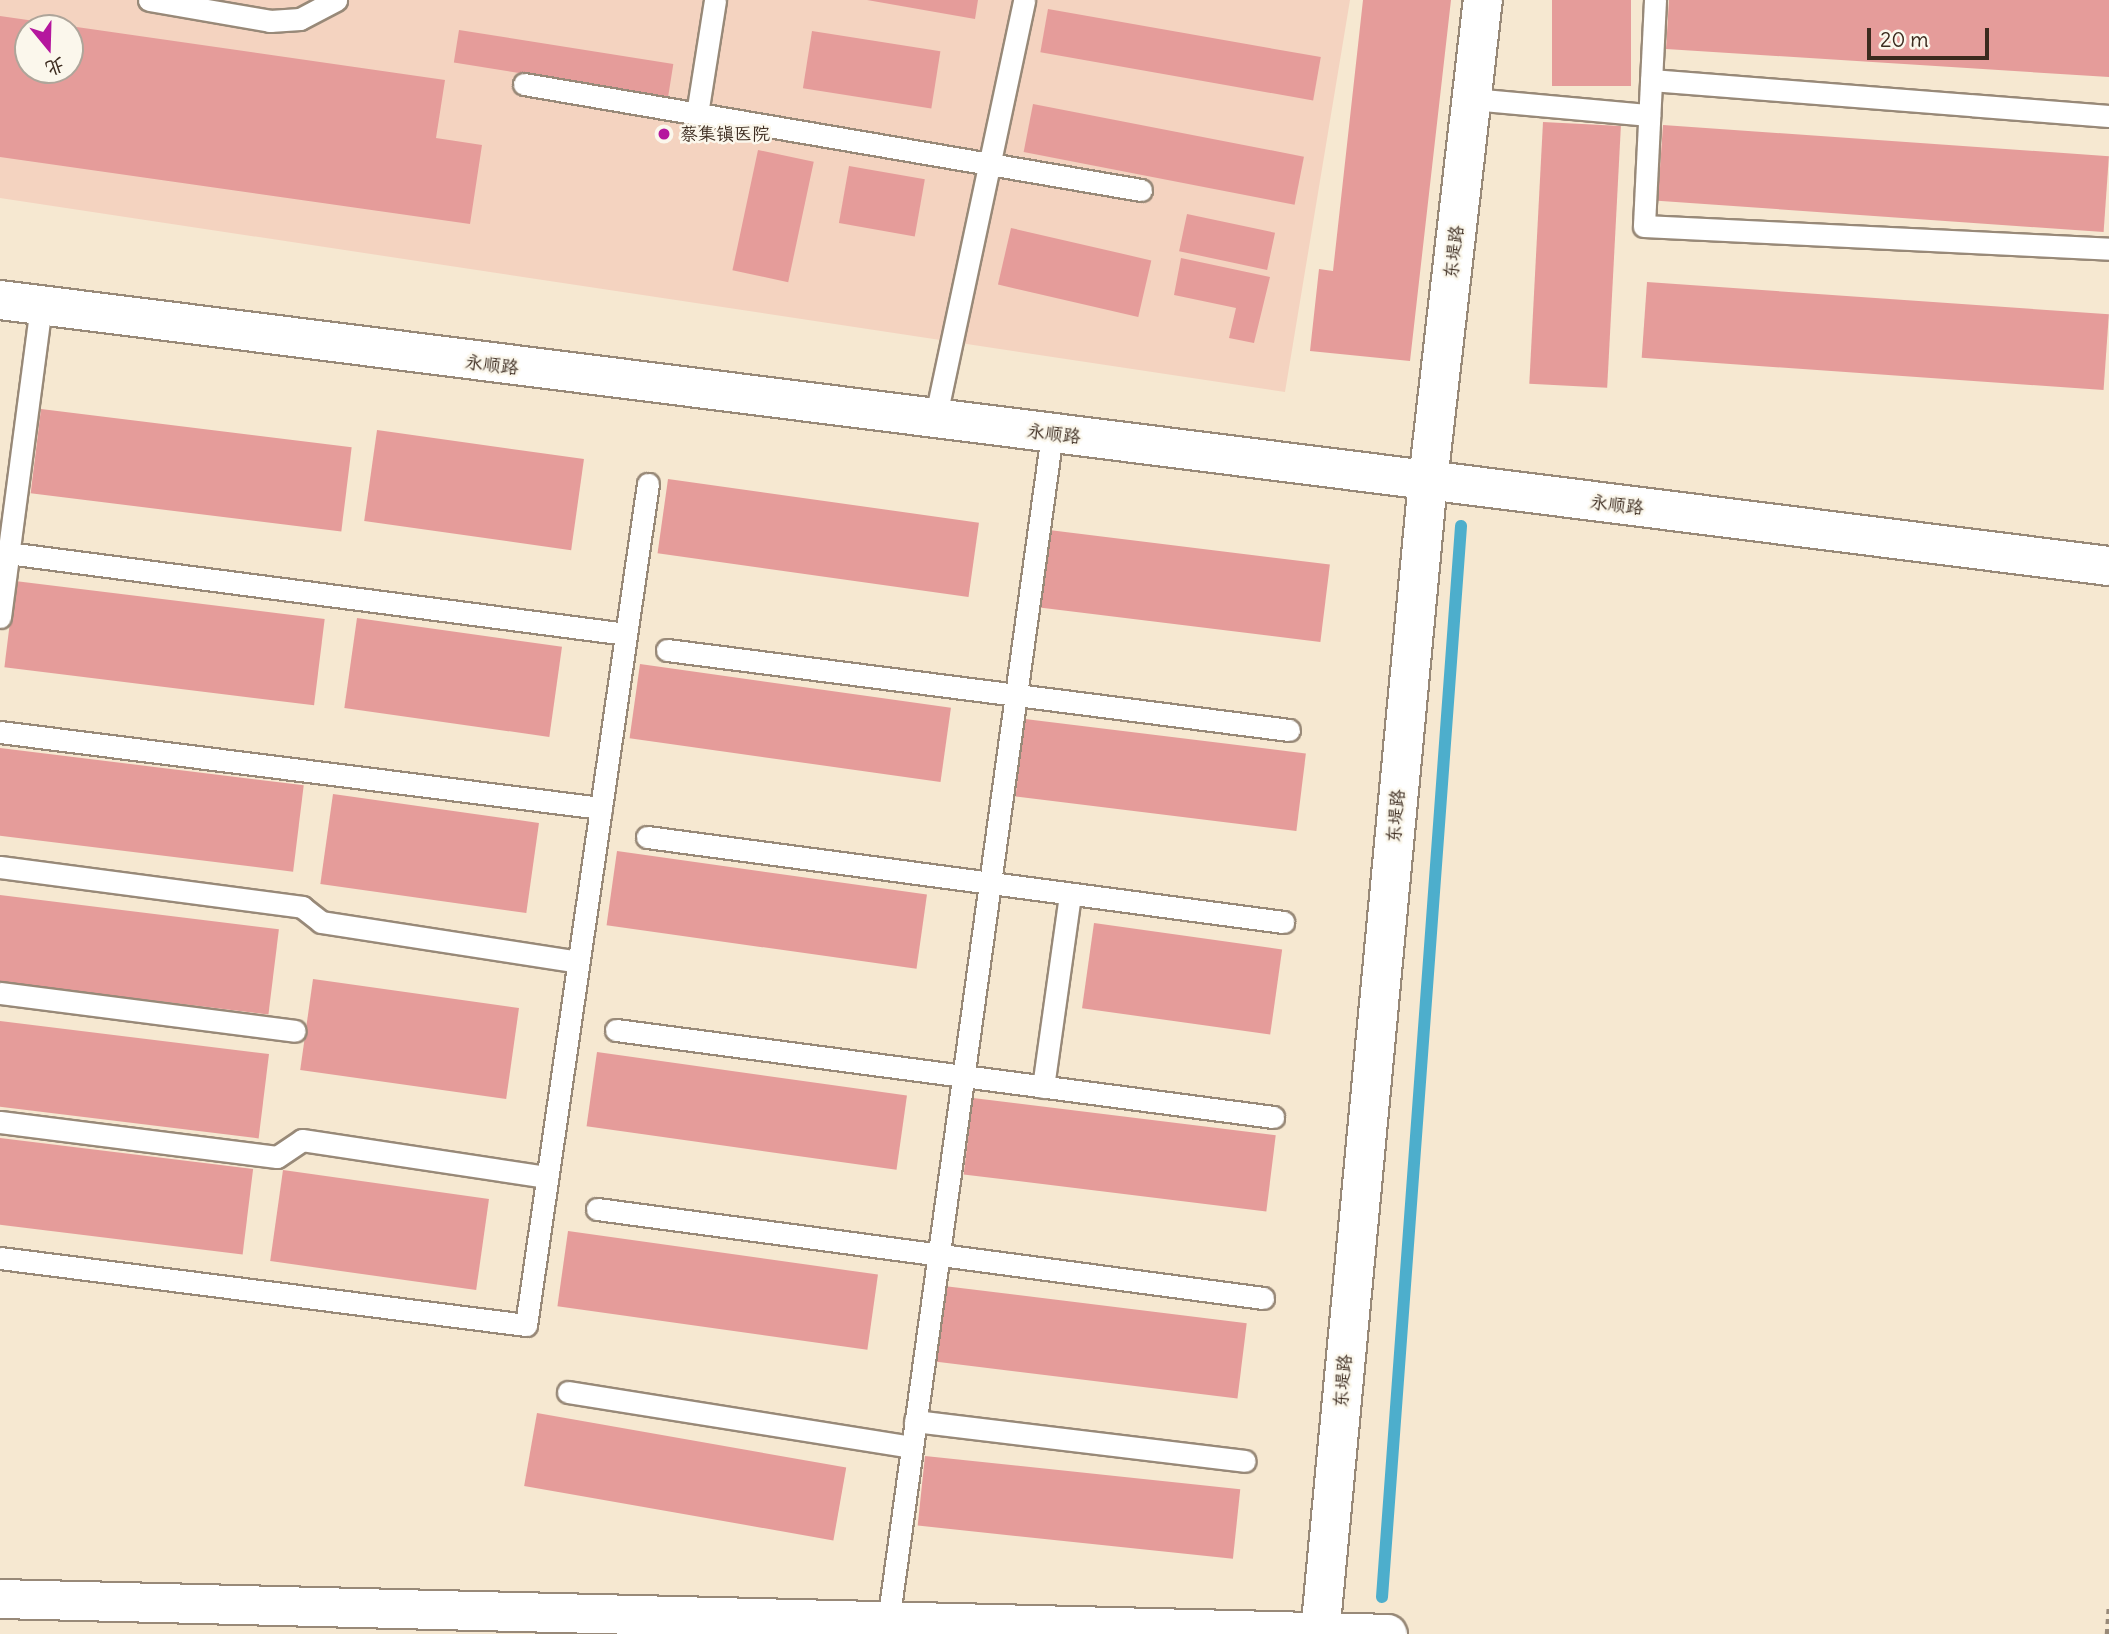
<!DOCTYPE html>
<meta charset="utf-8">
<style>
body{margin:0}
#map{position:relative;width:2109px;height:1634px;overflow:hidden;background:#f6e8d1;font-family:Delius,"LXGW WenKai TC",sans-serif}
div>[style]{position:absolute}
[style*='--x']{left:calc(var(--x)*1px);top:calc(var(--y)*1px);width:calc(var(--w)*1px);rotate:calc(var(--a)*1deg)}
.built>*{inset:0;background:#f4d3c0}
.stream>*{height:12px;margin:-6px;padding:0 6px;transform-origin:6px;border-radius:6px;background:#4daecc}
.building>*{inset:0;background:#e59c9a;transform-origin:0 0}
.path>*{height:4.5px;margin-top:-2.25px;transform-origin:0;background:repeating-linear-gradient(90deg,#988978 0 5px,transparent 0 10px)}
.roads{filter:drop-shadow(2px 0 #988978) drop-shadow(-2px 0 #988978) drop-shadow(0 2px #988978) drop-shadow(0 -2px #988978)}
.service>*{height:21px;margin:-10.5px;padding:0 10.5px;transform-origin:10.5px;border-radius:10.5px;background:#fff}
.minor>*{height:38px;margin:-19px;padding:0 19px;transform-origin:19px;border-radius:19px;background:#fff}
.tertiary>*{height:38px;margin:-19px;padding:0 19px;transform-origin:19px;border-radius:19px;background:#fff}
.dots>*{width:19px;height:19px;translate:-50% -50%;box-sizing:border-box;border:4px solid #fbf7ec;border-radius:50%}
span{translate:-50% -50%;white-space:nowrap;text-align:center;line-height:1.15;-webkit-text-stroke:5px #fbf7ec;paint-order:stroke}
.poi-label{font-size:18px;color:#3b2a1e}
.left{translate:0 -50%;text-align:left}
.street-label{font-size:18px;color:#3b2a1e}
.north{position:absolute;left:14px;top:14px;width:70px;height:70px;box-sizing:border-box;background:#fbf7ec;border:2px solid #aea59a;border-radius:50%;rotate:161deg;font-size:19px;font-weight:700;line-height:28px;text-align:center;color:#3b2a1e}
.north::after{content:'';display:block;margin:auto;width:24px;height:32px;background:#b5179e;clip-path:polygon(50% 0,100% 100%,50% 72%,0 100%)}
.scale{position:absolute;left:1867px;top:28px;width:122px;height:32px;box-sizing:border-box;border:4px solid #3b2a1e;border-top:0;padding-left:9px;font-size:21px;line-height:24px;white-space:nowrap;color:#3b2a1e;-webkit-text-stroke:5px #fbf7ec;paint-order:stroke}
</style>
<div id="map">
<div class="built">
<div style="clip-path:polygon(evenodd,0 0,1350px 0,1285px 392px,0 198px,0 0,28px 28px,70px 28px,70px 70px,28px 70px,28px 28px)"></div>
</div>
<div class="stream">
<div style="--x:1382;--y:1597;--w:1074;--a:-85.78"></div>
</div>
<div class="building">
<div style="clip-path:polygon(867px 0,978px 0,975px 19px)"></div>
<div style="clip-path:polygon(1363px 0,1451px 0,1410px 361px,1310px 351px,1319px 269px,1333px 271px)"></div>
<div style="left:1552px;top:0;width:79px;height:86px"></div>
<div style="clip-path:polygon(1669px 0,2109px 0,2109px 77px,1666px 49px)"></div>
<div style="left:1048px;top:9px;width:277px;height:44px;rotate:10deg"></div>
<div style="clip-path:polygon(evenodd,0 16px,445px 80px,436px 138px,482px 145px,470px 224px,0 157px,0 16px,28px 28px,70px 28px,70px 70px,28px 70px,28px 28px)"></div>
<div style="left:459px;top:30px;width:217px;height:33px;rotate:9deg"></div>
<div style="left:812px;top:31px;width:130px;height:58px;rotate:9deg"></div>
<div style="left:1033px;top:104px;width:276px;height:49px;rotate:11deg"></div>
<div style="left:1543px;top:122px;width:78px;height:262px;rotate:3deg"></div>
<div style="left:1663px;top:125px;width:447px;height:76px;rotate:4deg"></div>
<div style="left:758px;top:150px;width:57px;height:123px;rotate:12deg"></div>
<div style="left:849px;top:166px;width:77px;height:58px;rotate:10deg"></div>
<div style="left:1187px;top:214px;width:90px;height:38px;rotate:12deg"></div>
<div style="left:1011px;top:228px;width:144px;height:58px;rotate:13deg"></div>
<div style="clip-path:polygon(1181px 258px,1270px 277px,1254px 343px,1229px 338px,1236px 308px,1174px 295px)"></div>
<div style="left:1647px;top:282px;width:463px;height:76px;rotate:4deg"></div>
<div style="left:41px;top:409px;width:313px;height:85px;rotate:7deg"></div>
<div style="left:377px;top:430px;width:209px;height:92px;rotate:8deg"></div>
<div style="left:668px;top:479px;width:314px;height:75px;rotate:8deg"></div>
<div style="left:1049px;top:530px;width:283px;height:78px;rotate:7deg"></div>
<div style="left:15px;top:581px;width:312px;height:87px;rotate:7deg"></div>
<div style="left:357px;top:618px;width:207px;height:91px;rotate:8deg"></div>
<div style="left:640px;top:664px;width:314px;height:75px;rotate:8deg"></div>
<div style="left:1025px;top:719px;width:283px;height:78px;rotate:7deg"></div>
<div style="left:0;top:748px;width:306px;height:87px;rotate:7deg"></div>
<div style="left:333px;top:794px;width:208px;height:91px;rotate:8deg"></div>
<div style="left:617px;top:851px;width:313px;height:75px;rotate:8deg"></div>
<div style="left:0;top:895px;width:281px;height:86px;rotate:7deg"></div>
<div style="left:1094px;top:923px;width:190px;height:86px;rotate:8deg"></div>
<div style="left:313px;top:979px;width:208px;height:92px;rotate:8deg"></div>
<div style="left:0;top:1021px;width:271px;height:85px;rotate:7deg"></div>
<div style="left:597px;top:1052px;width:313px;height:75px;rotate:8deg"></div>
<div style="left:973px;top:1098px;width:305px;height:77px;rotate:7deg"></div>
<div style="left:0;top:1138px;width:255px;height:86px;rotate:7deg"></div>
<div style="left:283px;top:1170px;width:208px;height:92px;rotate:8deg"></div>
<div style="left:568px;top:1231px;width:313px;height:76px;rotate:8deg"></div>
<div style="left:944px;top:1286px;width:305px;height:76px;rotate:7deg"></div>
<div style="left:537px;top:1413px;width:314px;height:74px;rotate:10deg"></div>
<div style="left:925px;top:1456px;width:317px;height:70px;rotate:6deg"></div>
</div>
<div class="path">
<div style="--x:2107;--y:1634;--w:28;--a:-86"></div>
</div>
<div class="roads">
<div class="service">
<div style="--x:149;--y:0;--w:123;--a:9.8"></div>
<div style="--x:270;--y:21;--w:30;--a:-4"></div>
<div style="--x:300;--y:19;--w:41;--a:-27.8"></div>
<div style="--x:1655;--y:0;--w:226;--a:92.8"></div>
<div style="--x:1644;--y:226;--w:466;--a:2.8"></div>
<div style="--x:1651;--y:80;--w:459;--a:4.5"></div>
<div style="--x:524;--y:84;--w:626;--a:9.75"></div>
<div style="--x:1472;--y:99;--w:178;--a:5.2"></div>
<div style="--x:697;--y:114;--w:115;--a:-81"></div>
<div style="--x:935;--y:420;--w:429;--a:-78"></div>
<div style="--x:0;--y:552;--w:631;--a:7.46"></div>
<div style="--x:0;--y:617;--w:314;--a:-82.5"></div>
<div style="--x:667;--y:650;--w:627;--a:7.33"></div>
<div style="--x:0;--y:732;--w:606;--a:7.21"></div>
<div style="--x:647;--y:837;--w:642;--a:7.61"></div>
<div style="--x:0;--y:867;--w:305;--a:7.5"></div>
<div style="--x:302;--y:907;--w:24;--a:38"></div>
<div style="--x:321;--y:922;--w:260;--a:8.8"></div>
<div style="--x:0;--y:993;--w:297;--a:7.3"></div>
<div style="--x:616;--y:1030;--w:663;--a:7.54"></div>
<div style="--x:1043;--y:1087;--w:195;--a:-82"></div>
<div style="--x:0;--y:1122;--w:279;--a:7.2"></div>
<div style="--x:277;--y:1157;--w:30;--a:-34"></div>
<div style="--x:302;--y:1140;--w:248;--a:8.6"></div>
<div style="--x:597;--y:1209;--w:672;--a:7.61"></div>
<div style="--x:0;--y:1258;--w:530;--a:7.26"></div>
<div style="--x:526;--y:1325;--w:850;--a:-81.75"></div>
<div style="--x:568;--y:1392;--w:348;--a:9.1"></div>
<div style="--x:915;--y:1421;--w:332;--a:6.9"></div>
<div style="--x:888;--y:1622;--w:1199;--a:-82.14"></div>
</div>
<div class="minor">
<div style="--x:0;--y:300;--w:2126;--a:7.19"></div>
<div style="--x:1320;--y:1634;--w:1158;--a:-84.65"></div>
<div style="--x:1428;--y:481;--w:484;--a:-83.5"></div>
</div>
<div class="tertiary">
<div style="--x:0;--y:1599;--w:1388;--a:1.44"></div>
</div>
</div>
<div class="dots">
<div style="left:664px;top:134px;background:#b5179e"></div>
</div>
<div class="poi-label">
<span class="left" style="left:680px;top:134px">蔡集镇医院</span>
</div>
<div class="street-label">
<span style="left:1454px;top:252px;rotate:-83deg">东堤路</span>
<span style="left:492px;top:365px;rotate:7deg">永顺路</span>
<span style="left:1054px;top:434px;rotate:7deg">永顺路</span>
<span style="left:1617px;top:505px;rotate:7deg">永顺路</span>
<span style="left:1396px;top:816px;rotate:-85deg">东堤路</span>
<span style="left:1343px;top:1381px;rotate:-85deg">东堤路</span>
</div>
<div class="north">北</div>
<div class="scale">20 m</div>
</div>
